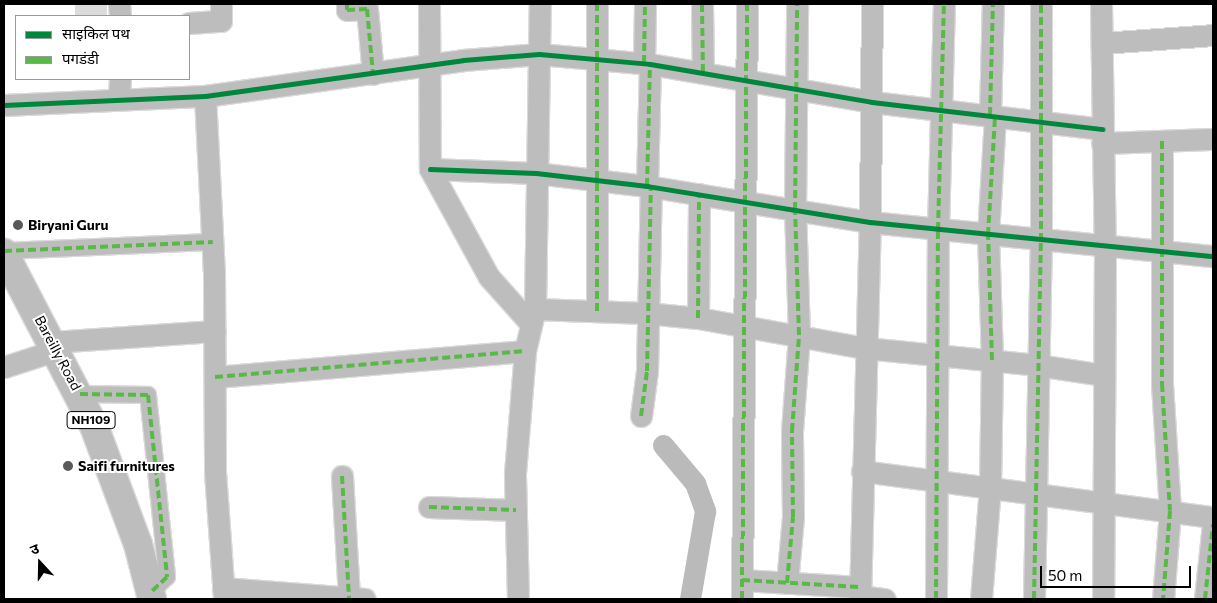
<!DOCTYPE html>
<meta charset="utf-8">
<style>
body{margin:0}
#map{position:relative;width:1217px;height:603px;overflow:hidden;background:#fff;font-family:Commissioner,"Noto Sans Devanagari",sans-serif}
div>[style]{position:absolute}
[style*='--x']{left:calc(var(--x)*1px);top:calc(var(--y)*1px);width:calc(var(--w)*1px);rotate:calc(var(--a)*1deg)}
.canal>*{height:21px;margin:-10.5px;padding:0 10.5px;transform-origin:10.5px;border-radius:10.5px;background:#bababa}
.building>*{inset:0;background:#dbdbdb;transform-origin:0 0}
.roads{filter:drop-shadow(1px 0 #dbdbdb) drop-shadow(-1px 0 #dbdbdb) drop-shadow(0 1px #dbdbdb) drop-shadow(0 -1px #dbdbdb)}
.pedestrian>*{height:16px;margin:-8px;padding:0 8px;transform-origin:8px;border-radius:8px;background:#bdbdbd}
.minor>*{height:21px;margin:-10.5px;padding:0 10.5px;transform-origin:10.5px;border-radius:10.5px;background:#bdbdbd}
.trunk>*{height:28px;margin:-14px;padding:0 14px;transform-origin:14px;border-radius:14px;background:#bdbdbd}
.quiet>*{height:4px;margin-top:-2px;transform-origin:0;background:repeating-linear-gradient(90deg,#58b947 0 8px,transparent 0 12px)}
.cycleway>*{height:5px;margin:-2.5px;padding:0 2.5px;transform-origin:2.5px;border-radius:2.5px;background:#00873e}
.dots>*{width:14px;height:14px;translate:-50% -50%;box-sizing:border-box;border:2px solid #fff;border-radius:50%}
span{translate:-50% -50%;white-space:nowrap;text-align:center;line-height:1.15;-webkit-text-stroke:4px #fff;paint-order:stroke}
.shield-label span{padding:1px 4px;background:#fff;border:1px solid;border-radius:4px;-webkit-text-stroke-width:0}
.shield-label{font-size:12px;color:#000;font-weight:700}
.poi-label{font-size:14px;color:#000;font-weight:700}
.left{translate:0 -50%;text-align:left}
.street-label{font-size:14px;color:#000}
.frame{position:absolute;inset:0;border:5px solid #000;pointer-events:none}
.legend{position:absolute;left:15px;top:15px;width:175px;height:65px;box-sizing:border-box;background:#fff;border:1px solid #999;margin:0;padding:6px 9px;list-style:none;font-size:15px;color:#000}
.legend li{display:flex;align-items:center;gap:10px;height:25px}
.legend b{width:25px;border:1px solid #999}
.north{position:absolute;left:15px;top:538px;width:50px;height:50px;-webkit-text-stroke:4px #fff;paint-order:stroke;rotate:339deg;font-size:14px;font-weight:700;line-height:20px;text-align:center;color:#000}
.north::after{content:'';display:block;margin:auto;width:18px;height:22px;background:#000;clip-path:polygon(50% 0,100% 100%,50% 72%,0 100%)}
.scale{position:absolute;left:1040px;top:566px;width:151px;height:22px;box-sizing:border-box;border:2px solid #000;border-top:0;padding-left:6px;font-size:15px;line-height:18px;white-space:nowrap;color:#000;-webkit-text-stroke:4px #fff;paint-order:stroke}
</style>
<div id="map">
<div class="canal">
<div style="--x:663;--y:445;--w:50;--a:49.9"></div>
<div style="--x:695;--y:483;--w:30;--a:70"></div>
<div style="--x:705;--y:511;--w:89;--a:99.7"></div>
</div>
<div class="building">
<div style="left:75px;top:4px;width:32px;height:12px"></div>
</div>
<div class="roads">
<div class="pedestrian">
<div style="--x:4;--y:251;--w:209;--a:-2.5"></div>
<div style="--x:80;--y:394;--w:68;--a:0.8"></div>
<div style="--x:148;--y:395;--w:183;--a:84"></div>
<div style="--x:167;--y:577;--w:23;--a:137"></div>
</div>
<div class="minor">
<div style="--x:119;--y:4;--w:12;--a:85"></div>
<div style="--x:347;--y:4;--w:6;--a:90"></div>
<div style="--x:347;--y:10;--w:20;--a:-3"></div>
<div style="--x:367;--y:9;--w:65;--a:84.7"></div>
<div style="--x:429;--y:4;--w:165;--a:89.7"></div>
<div style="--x:430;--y:169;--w:123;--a:61.4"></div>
<div style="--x:489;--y:277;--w:63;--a:48.2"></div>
<div style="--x:702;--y:4;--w:68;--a:89.2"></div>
<div style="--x:1101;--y:4;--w:243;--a:89.1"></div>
<div style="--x:1105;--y:247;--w:352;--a:90.3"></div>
<div style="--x:189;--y:23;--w:32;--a:-4"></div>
<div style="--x:221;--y:21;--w:17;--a:-90"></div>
<div style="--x:1102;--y:43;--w:111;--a:-4.1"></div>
<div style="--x:644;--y:63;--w:59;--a:-89"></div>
<div style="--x:205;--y:96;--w:175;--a:87.1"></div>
<div style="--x:214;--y:271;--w:201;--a:89.7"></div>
<div style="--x:215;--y:472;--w:127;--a:85.9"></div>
<div style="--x:119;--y:98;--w:19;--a:-87"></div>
<div style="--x:4;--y:105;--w:201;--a:-2.6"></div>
<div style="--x:205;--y:96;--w:260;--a:-7.9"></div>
<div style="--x:463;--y:60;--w:76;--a:-4.5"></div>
<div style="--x:539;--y:54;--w:111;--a:5.1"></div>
<div style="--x:650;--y:64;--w:225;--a:9.7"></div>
<div style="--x:872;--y:102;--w:232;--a:6.7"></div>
<div style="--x:990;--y:115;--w:111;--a:-88.5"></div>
<div style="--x:1162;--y:141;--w:243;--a:90"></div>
<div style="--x:1162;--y:384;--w:127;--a:86.4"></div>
<div style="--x:1170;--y:511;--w:88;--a:94.5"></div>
<div style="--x:1102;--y:143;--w:111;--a:-2.1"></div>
<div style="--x:430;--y:169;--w:106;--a:2.2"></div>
<div style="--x:536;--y:173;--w:112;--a:6.7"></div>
<div style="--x:647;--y:186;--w:226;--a:9.2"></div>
<div style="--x:870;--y:222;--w:345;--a:5.7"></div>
<div style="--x:647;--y:186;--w:122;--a:-88.6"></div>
<div style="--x:535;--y:309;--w:111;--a:2.1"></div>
<div style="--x:646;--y:313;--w:52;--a:5.5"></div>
<div style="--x:698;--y:318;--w:170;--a:10.2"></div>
<div style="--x:865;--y:348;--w:173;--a:5.6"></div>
<div style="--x:1037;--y:365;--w:68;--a:8.5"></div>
<div style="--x:597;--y:311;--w:307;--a:-90"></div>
<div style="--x:698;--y:318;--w:124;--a:-89.5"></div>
<div style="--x:52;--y:342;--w:163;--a:-3.9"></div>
<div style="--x:4;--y:367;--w:55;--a:-18.1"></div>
<div style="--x:215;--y:377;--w:311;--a:-4.8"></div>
<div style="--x:641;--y:416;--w:45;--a:-82.4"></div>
<div style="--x:647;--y:371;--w:185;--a:-88.8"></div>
<div style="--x:862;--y:471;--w:354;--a:7.5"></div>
<div style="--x:342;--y:476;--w:122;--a:86.7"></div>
<div style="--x:429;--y:507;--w:87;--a:2"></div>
<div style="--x:742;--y:580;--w:117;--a:3.4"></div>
<div style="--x:787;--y:583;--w:66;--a:-84.8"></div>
<div style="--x:793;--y:517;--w:86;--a:-90.7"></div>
<div style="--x:792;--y:431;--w:96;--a:-85.8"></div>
<div style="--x:799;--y:335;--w:125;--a:-91.8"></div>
<div style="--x:795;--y:210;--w:206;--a:-89.4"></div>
<div style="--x:223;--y:588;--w:142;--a:4.4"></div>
<div style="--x:859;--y:596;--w:26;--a:7"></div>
<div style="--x:518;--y:599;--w:126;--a:-91.4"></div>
<div style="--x:515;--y:473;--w:122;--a:-85.3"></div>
<div style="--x:525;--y:351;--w:43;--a:-76.6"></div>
<div style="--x:535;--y:309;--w:305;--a:-89.1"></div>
<div style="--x:742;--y:599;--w:595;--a:-89.52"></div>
<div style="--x:860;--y:599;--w:377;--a:-88.5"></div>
<div style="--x:870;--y:222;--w:218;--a:-89.5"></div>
<div style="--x:936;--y:599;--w:369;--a:-89.7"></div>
<div style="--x:938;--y:230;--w:226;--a:-88.5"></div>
<div style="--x:981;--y:599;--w:112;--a:-85.4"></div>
<div style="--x:990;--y:487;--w:127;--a:-89.1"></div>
<div style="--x:992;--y:360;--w:125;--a:-91.8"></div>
<div style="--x:988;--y:235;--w:119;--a:-86.6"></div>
<div style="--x:1034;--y:599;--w:358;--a:-88.9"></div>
<div style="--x:1041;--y:241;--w:237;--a:-90"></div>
<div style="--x:1205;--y:599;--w:75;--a:-83.9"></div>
</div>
<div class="trunk">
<div style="--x:4;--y:253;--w:195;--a:62.5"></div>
<div style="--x:94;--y:426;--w:126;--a:69.6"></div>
<div style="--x:138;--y:544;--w:57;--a:75.7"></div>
</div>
</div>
<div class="quiet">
<div style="--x:347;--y:4;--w:6;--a:90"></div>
<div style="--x:347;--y:10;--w:20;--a:-3"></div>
<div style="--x:367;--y:9;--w:65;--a:84.7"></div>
<div style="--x:702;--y:4;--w:68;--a:89.2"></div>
<div style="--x:644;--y:63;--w:59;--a:-89"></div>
<div style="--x:990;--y:115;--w:111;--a:-88.5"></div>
<div style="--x:1162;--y:141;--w:243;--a:90"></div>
<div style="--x:1162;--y:384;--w:127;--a:86.4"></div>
<div style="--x:1170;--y:511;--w:88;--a:94.5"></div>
<div style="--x:647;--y:186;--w:122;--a:-88.6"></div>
<div style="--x:4;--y:251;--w:209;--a:-2.5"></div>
<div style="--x:597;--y:311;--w:307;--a:-90"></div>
<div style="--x:698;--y:318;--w:124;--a:-89.5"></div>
<div style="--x:992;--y:360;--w:125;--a:-91.8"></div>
<div style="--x:988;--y:235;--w:119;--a:-86.6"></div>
<div style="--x:215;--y:377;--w:311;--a:-4.8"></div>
<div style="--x:80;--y:394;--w:68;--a:0.8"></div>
<div style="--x:148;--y:395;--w:183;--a:84"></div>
<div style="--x:167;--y:577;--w:23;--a:137"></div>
<div style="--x:641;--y:416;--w:45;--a:-82.4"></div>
<div style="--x:647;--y:371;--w:185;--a:-88.8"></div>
<div style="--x:342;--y:476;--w:122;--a:86.7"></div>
<div style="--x:429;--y:507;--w:87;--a:2"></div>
<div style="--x:742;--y:580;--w:117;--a:3.4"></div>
<div style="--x:787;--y:583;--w:66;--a:-84.8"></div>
<div style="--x:793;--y:517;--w:86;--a:-90.7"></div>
<div style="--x:792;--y:431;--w:96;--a:-85.8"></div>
<div style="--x:799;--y:335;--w:125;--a:-91.8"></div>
<div style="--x:795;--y:210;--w:206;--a:-89.4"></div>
<div style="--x:742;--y:599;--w:595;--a:-89.52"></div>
<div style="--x:936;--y:599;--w:369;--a:-89.7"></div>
<div style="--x:938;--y:230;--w:226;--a:-88.5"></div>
<div style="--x:1034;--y:599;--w:358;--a:-88.9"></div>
<div style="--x:1041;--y:241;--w:237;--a:-90"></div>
<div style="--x:1205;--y:599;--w:75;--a:-83.9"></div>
</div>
<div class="cycleway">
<div style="--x:4;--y:105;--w:201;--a:-2.6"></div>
<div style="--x:205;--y:96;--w:260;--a:-7.9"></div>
<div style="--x:463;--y:60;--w:76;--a:-4.5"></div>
<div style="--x:539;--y:54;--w:111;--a:5.1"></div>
<div style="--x:650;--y:64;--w:225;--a:9.7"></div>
<div style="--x:872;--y:102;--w:232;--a:6.7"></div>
<div style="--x:430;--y:169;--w:106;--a:2.2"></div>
<div style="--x:536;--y:173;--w:112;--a:6.7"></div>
<div style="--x:647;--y:186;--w:226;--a:9.2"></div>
<div style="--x:870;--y:222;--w:345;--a:5.7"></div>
</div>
<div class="dots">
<div style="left:18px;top:225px;background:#595959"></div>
<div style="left:68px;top:466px;background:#595959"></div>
</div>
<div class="shield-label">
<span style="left:91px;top:420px">NH109</span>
</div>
<div class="poi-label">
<span class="left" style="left:28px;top:225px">Biryani Guru</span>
<span class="left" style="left:78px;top:466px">Saifi furnitures</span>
</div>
<div class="street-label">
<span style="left:58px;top:353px;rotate:62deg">Bareilly Road</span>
</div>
<div class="frame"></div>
<ul class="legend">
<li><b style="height:6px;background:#00873e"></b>साइकिल पथ</li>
<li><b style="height:6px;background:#58b947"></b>पगडंडी</li>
</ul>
<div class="north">उ</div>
<div class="scale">50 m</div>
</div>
